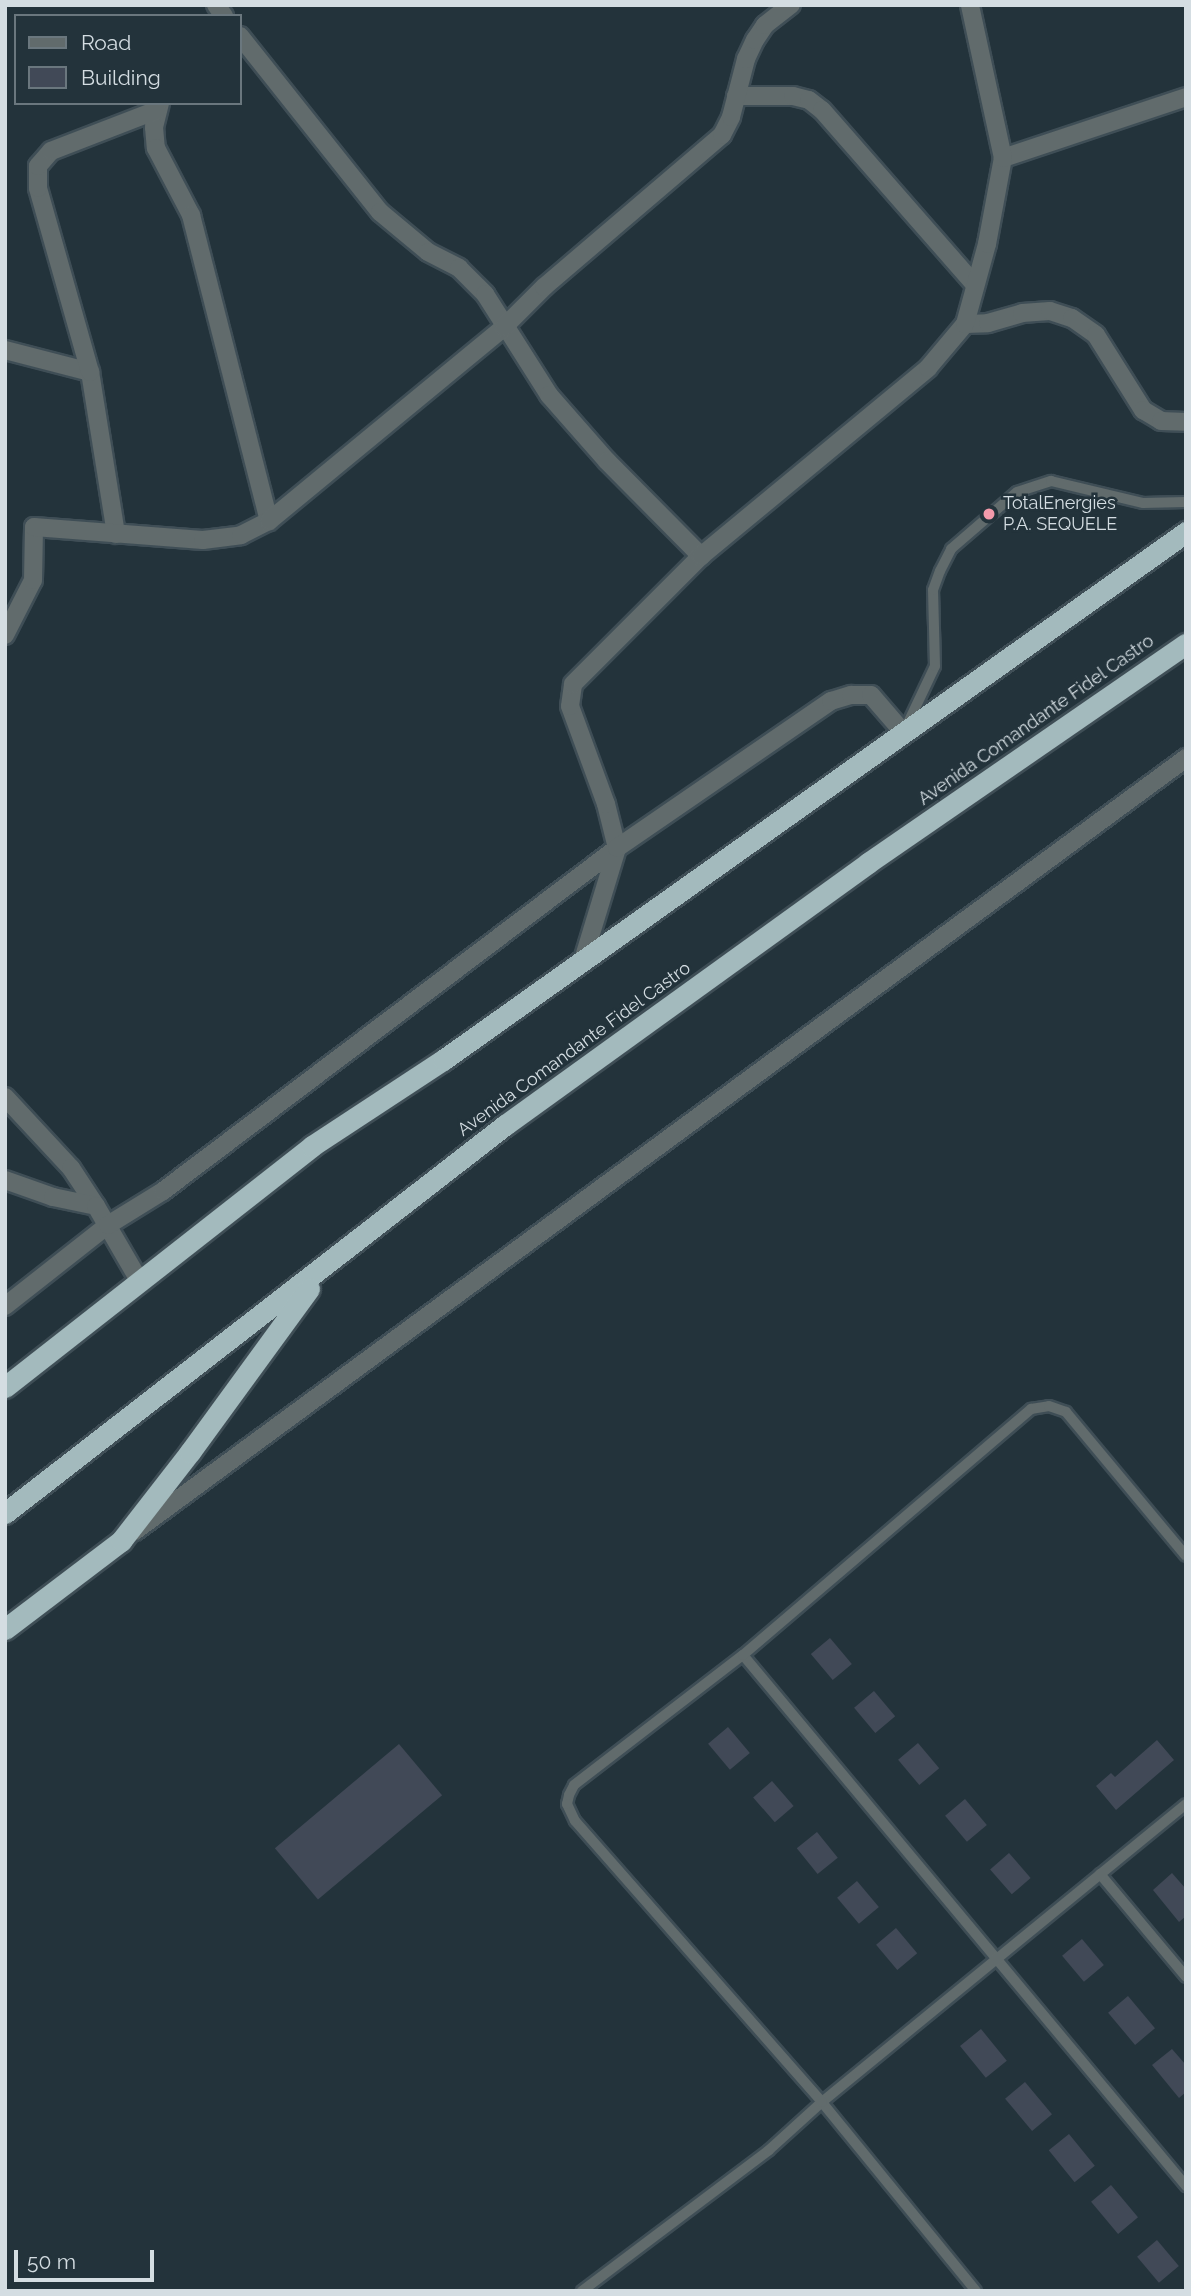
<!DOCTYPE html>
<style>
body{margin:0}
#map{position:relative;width:1191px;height:2296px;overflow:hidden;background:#23333b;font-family:Raleway,sans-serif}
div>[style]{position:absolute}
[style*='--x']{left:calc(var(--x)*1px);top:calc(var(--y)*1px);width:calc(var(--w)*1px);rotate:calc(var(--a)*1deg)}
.building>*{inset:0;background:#414957;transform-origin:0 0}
.roads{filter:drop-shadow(2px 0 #3f4e56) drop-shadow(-2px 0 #3f4e56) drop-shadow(0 2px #3f4e56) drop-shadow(0 -2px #3f4e56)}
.lane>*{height:10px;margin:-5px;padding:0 5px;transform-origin:5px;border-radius:5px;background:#616b6c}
.street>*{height:18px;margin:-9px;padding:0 9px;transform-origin:9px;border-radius:9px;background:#616b6c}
.highway>*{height:21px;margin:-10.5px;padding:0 10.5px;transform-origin:10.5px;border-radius:10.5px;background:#a3babd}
.dots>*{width:19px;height:19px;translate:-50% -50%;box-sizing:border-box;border:4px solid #23333b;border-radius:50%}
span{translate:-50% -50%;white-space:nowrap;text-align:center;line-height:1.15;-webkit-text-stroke:5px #23333b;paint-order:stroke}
.poi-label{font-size:18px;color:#d4dde2}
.left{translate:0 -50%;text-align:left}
.street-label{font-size:18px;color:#d4dde2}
.frame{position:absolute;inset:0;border:7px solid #d4dde2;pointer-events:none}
.legend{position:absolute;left:14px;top:14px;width:228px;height:91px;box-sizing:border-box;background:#23333b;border:2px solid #6a777e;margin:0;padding:9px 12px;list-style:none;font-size:21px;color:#d4dde2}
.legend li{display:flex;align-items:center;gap:14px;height:35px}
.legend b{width:35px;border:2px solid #6a777e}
.scale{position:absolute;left:14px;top:2250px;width:140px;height:32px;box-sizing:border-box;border:4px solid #d4dde2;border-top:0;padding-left:9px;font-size:21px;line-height:24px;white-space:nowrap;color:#d4dde2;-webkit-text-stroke:5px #23333b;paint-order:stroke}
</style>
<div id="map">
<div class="building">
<div style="left:830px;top:1638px;width:34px;height:25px;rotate:50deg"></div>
<div style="left:874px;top:1691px;width:33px;height:26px;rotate:50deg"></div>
<div style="left:728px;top:1727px;width:34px;height:26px;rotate:50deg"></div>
<div style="clip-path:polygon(1157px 1740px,1174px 1760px,1116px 1810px,1096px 1786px,1111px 1773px,1115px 1777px)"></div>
<div style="left:918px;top:1743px;width:33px;height:26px;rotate:50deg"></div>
<div style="left:399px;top:1744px;width:67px;height:162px;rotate:50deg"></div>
<div style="left:772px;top:1781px;width:33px;height:25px;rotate:49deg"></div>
<div style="left:965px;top:1799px;width:34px;height:26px;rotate:50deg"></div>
<div style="left:817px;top:1832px;width:33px;height:26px;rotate:51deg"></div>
<div style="left:1009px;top:1853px;width:33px;height:25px;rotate:49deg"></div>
<div style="clip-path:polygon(1172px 1873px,1186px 1889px,1186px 1916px,1179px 1922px,1153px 1890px)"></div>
<div style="left:857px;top:1881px;width:34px;height:26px;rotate:50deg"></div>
<div style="left:896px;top:1928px;width:33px;height:26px;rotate:50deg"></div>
<div style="left:1082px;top:1939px;width:34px;height:26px;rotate:50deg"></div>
<div style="left:1128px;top:1996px;width:42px;height:26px;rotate:50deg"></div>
<div style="left:981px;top:2029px;width:41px;height:27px;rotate:51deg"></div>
<div style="clip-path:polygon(1172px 2049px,1186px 2065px,1186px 2092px,1179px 2098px,1152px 2065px)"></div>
<div style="left:1025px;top:2082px;width:42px;height:26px;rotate:50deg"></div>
<div style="left:1069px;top:2134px;width:41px;height:26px;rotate:51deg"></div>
<div style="left:1111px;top:2185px;width:42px;height:26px;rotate:50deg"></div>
<div style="left:1157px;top:2240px;width:34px;height:26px;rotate:50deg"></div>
</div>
<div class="roads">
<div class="lane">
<div style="--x:908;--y:723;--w:63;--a:-64.7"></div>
<div style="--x:935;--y:666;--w:76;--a:-91.5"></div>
<div style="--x:933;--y:590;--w:20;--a:-70"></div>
<div style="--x:940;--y:571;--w:25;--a:-63"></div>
<div style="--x:951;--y:549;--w:87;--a:-40.8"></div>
<div style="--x:1017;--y:492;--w:36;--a:-18"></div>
<div style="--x:1051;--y:481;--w:95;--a:13.4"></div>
<div style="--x:1143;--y:503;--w:43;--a:-1.3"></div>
<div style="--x:743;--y:1655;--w:692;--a:50.16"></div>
<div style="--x:1100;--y:1874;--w:134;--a:50.1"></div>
<div style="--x:582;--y:2291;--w:234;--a:-37"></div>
<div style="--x:769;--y:2150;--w:72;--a:-42.2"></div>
<div style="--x:822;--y:2102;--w:470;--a:-39.3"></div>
<div style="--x:976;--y:2291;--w:244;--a:-129.2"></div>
<div style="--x:822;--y:2102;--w:374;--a:-131.3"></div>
<div style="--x:575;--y:1821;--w:19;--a:-115"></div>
<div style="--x:567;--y:1804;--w:9;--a:-77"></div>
<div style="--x:569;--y:1795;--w:11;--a:-63"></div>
<div style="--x:574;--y:1785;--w:213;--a:-37.6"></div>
<div style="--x:743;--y:1655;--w:379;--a:-40.5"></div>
<div style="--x:1031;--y:1409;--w:18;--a:-9"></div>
<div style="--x:1049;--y:1406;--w:18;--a:19"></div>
<div style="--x:1066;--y:1412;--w:187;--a:50.2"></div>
</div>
<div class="street">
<div style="--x:216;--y:5;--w:14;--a:54"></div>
<div style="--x:240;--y:36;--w:225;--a:51.5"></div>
<div style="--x:380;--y:212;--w:62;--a:39.8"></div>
<div style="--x:428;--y:252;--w:35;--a:27"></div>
<div style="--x:459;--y:268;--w:37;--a:45"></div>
<div style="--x:485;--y:294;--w:120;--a:57.6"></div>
<div style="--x:549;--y:395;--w:88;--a:48.7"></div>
<div style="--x:607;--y:461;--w:134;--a:45.3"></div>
<div style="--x:736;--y:96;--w:57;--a:0"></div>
<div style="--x:793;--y:96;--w:16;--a:14"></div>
<div style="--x:809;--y:100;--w:16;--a:38"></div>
<div style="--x:822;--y:110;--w:232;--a:48.8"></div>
<div style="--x:160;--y:103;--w:25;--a:104"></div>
<div style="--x:154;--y:127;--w:21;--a:85"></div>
<div style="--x:156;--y:148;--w:76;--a:62.4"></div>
<div style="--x:191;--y:215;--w:316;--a:75.7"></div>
<div style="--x:1003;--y:158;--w:193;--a:-18.4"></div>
<div style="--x:965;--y:324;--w:23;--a:-2"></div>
<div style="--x:988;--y:323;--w:35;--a:-16"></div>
<div style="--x:1022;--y:313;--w:28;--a:-4"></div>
<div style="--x:1050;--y:311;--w:23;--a:18"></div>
<div style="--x:1072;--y:318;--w:29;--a:35"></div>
<div style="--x:1096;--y:335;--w:89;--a:57.9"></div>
<div style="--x:1143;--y:410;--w:21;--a:31"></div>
<div style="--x:1161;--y:421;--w:25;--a:2"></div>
<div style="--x:5;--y:350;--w:88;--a:14.5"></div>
<div style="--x:116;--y:534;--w:164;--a:-99.1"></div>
<div style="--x:90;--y:372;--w:191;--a:-105.8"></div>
<div style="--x:38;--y:188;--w:22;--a:-90"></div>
<div style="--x:38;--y:166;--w:20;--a:-49"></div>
<div style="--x:51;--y:151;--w:114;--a:-21.1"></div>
<div style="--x:5;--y:635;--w:62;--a:-63"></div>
<div style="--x:33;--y:580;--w:53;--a:-88.9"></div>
<div style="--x:34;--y:527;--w:169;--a:4.4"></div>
<div style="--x:203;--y:540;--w:38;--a:-7"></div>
<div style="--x:241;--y:535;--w:31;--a:-27"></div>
<div style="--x:269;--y:521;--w:305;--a:-39.5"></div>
<div style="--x:504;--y:327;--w:57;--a:-45"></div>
<div style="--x:544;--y:287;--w:234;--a:-40.5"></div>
<div style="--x:722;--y:135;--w:20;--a:-63"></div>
<div style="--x:731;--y:117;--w:60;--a:-75.5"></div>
<div style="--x:746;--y:59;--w:21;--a:-65"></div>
<div style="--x:755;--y:40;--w:18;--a:-56"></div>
<div style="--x:765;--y:25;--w:33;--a:-38"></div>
<div style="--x:583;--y:960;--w:117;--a:-73.1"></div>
<div style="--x:617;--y:848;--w:45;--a:-104"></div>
<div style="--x:606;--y:804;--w:104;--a:-110.2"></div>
<div style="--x:570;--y:706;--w:22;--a:-82"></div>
<div style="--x:573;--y:684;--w:181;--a:-45"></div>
<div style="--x:701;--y:556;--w:295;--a:-39.6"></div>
<div style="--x:928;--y:368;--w:57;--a:-49.9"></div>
<div style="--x:965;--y:324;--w:83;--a:-74.6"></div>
<div style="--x:987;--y:244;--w:87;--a:-79.5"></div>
<div style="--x:1003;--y:158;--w:157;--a:-102.2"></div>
<div style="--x:5;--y:1097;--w:97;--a:47.1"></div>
<div style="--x:71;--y:1168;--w:45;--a:56.7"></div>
<div style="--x:5;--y:1180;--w:51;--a:19.5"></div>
<div style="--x:53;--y:1197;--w:44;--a:11.8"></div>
<div style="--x:96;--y:1206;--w:88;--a:59.9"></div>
<div style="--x:5;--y:1306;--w:131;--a:-38.2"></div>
<div style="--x:108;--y:1225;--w:65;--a:-31.7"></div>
<div style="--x:163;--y:1191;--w:569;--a:-37.07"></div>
<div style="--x:617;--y:848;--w:260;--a:-34.5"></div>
<div style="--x:831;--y:701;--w:21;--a:-17"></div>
<div style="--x:851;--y:695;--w:20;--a:0"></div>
<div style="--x:871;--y:695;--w:49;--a:49.1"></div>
<div style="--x:135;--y:1531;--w:1305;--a:-36.33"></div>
</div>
<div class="highway">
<div style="--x:5;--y:1387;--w:390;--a:-38.1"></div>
<div style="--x:312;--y:1146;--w:157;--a:-33.3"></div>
<div style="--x:443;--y:1060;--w:912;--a:-35.4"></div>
<div style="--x:5;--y:1513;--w:633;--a:-37.81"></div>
<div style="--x:505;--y:1125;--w:448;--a:-35.8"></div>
<div style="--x:868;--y:863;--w:386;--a:-34.6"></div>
<div style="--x:5;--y:1629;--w:146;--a:-37.2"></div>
<div style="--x:121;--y:1541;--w:113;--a:-52.2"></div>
<div style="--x:190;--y:1452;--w:202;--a:-53.9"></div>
</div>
</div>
<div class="dots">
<div style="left:989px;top:514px;background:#f39aab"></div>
</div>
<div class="poi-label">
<span class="left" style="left:1003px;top:514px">TotalEnergies<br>P.A. SEQUELE</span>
</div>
<div class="street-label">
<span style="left:1036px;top:720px;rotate:-35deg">Avenida Comandante Fidel Castro</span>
<span style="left:574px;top:1049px;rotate:-36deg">Avenida Comandante Fidel Castro</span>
</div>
<div class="frame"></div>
<ul class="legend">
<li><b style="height:9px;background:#616b6c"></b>Road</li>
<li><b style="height:19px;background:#414957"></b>Building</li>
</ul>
<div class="scale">50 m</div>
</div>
